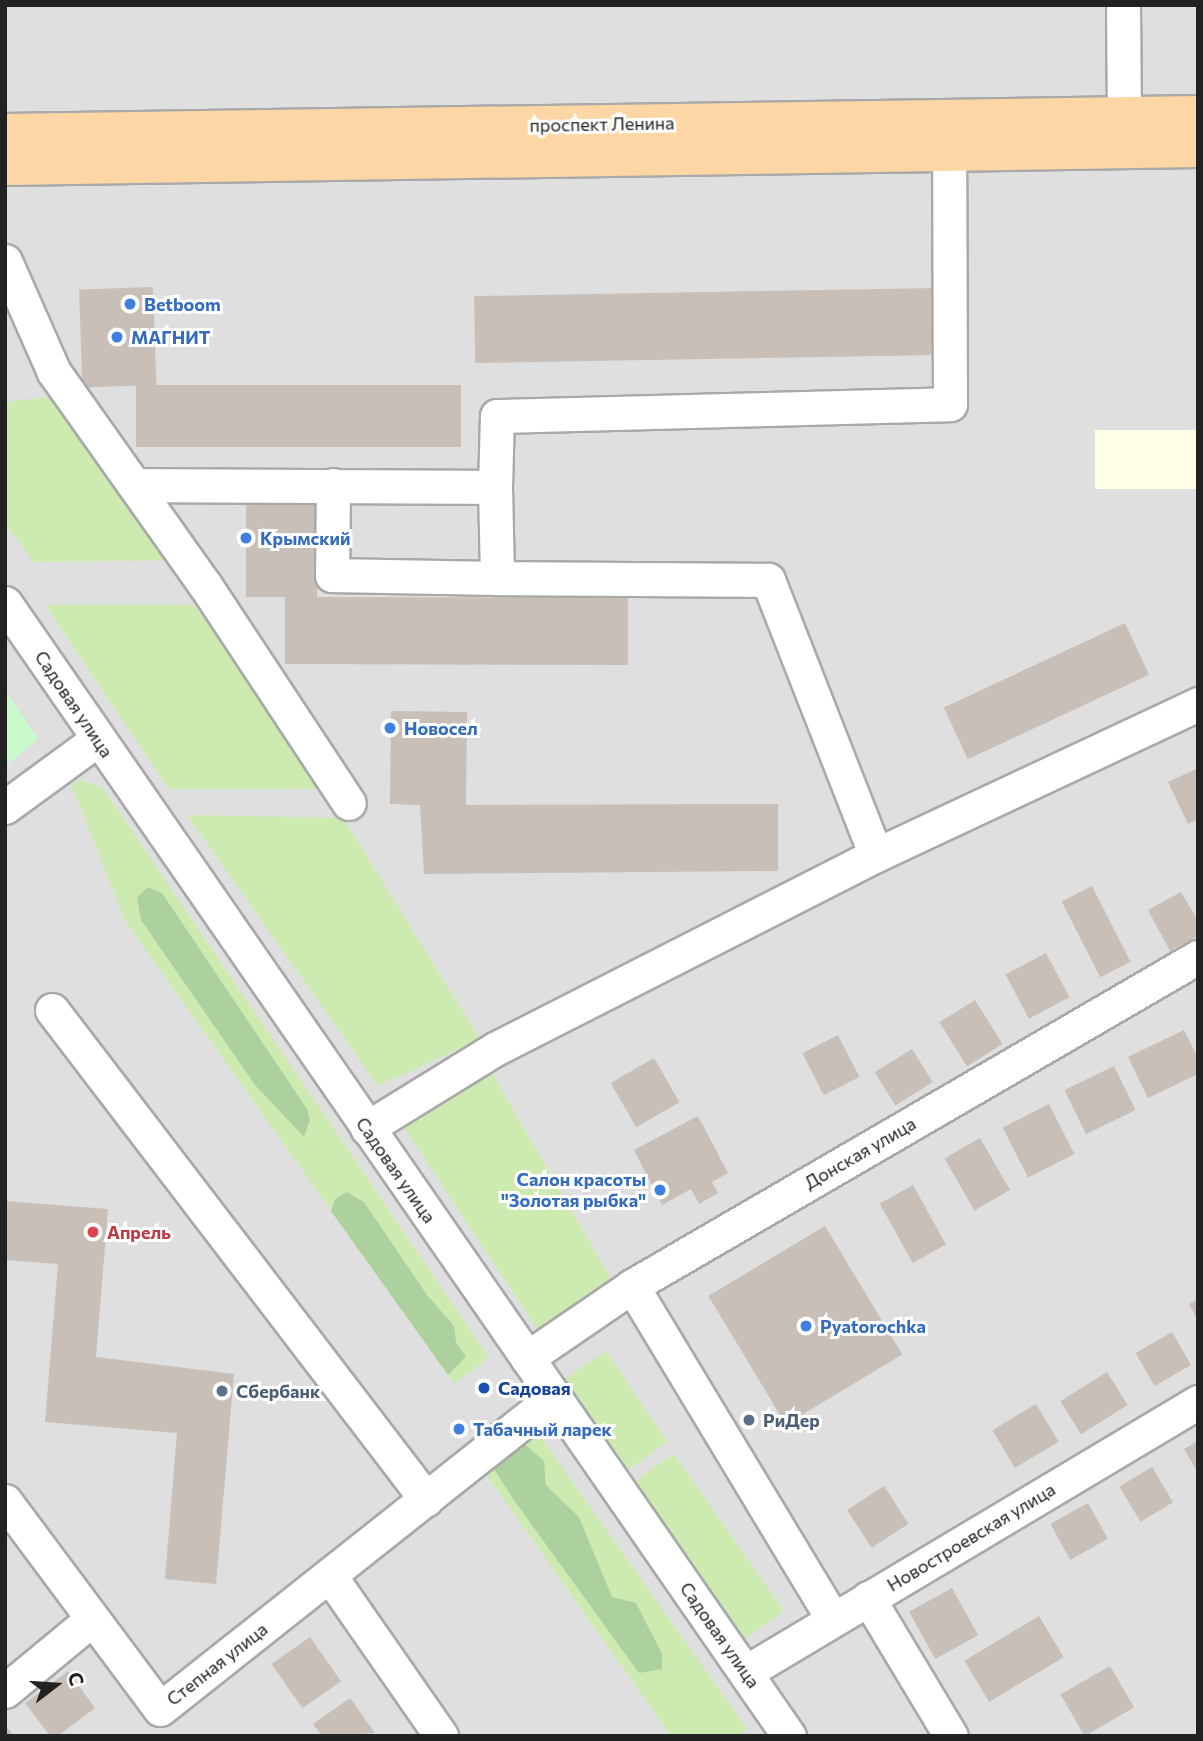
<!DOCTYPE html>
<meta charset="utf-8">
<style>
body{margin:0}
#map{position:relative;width:1203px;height:1741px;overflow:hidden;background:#f2efe9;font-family:Commissioner,sans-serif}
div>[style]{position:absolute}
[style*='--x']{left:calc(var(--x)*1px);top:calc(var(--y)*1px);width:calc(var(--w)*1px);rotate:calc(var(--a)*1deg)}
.residential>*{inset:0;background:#e0dfdf;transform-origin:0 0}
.education>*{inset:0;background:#ffffe5;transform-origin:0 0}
.grass>*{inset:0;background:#cdebb0;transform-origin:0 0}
.forest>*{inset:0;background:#add19e}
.park>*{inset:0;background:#c8facc}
.building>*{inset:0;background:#c7bfb8;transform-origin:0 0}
.roads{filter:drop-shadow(2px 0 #a9a9a9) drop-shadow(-2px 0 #a9a9a9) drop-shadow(0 2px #a9a9a9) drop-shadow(0 -2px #a9a9a9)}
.minor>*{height:33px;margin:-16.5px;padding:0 16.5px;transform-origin:16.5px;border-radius:16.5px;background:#fff}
.major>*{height:38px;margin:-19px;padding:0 19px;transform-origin:19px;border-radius:19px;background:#fcd6a4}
.dots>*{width:19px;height:19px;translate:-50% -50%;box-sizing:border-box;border:4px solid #fff;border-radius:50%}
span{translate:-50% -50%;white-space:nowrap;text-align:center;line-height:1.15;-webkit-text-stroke:6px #fff;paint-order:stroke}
.street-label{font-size:18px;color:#222}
.shop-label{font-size:18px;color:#366cbe;font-weight:700}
.left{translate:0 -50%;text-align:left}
.right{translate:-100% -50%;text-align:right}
.health-label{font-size:18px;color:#be3a42;font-weight:700}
.transit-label{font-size:18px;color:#164399;font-weight:700}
.service-label{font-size:18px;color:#4e5e75;font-weight:700}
.frame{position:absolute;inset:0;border:7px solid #222;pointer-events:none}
.north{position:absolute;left:21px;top:1650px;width:70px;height:70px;-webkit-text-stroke:5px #fff;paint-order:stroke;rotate:73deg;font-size:19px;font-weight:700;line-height:28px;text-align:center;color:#222}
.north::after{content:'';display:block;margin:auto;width:24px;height:32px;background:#222;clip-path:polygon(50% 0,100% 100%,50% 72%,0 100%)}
</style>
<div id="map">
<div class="residential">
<div style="left:5px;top:5px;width:1193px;height:1731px"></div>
</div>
<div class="education">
<div style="left:1198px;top:430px;width:59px;height:103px;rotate:90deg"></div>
</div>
<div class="grass">
<div style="clip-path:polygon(58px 396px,178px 560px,34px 562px,5px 524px,5px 402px)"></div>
<div style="clip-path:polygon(45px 605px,194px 605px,324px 789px,169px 789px)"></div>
<div style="clip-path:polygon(79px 780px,103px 788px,489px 1358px,454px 1383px,125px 921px,71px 784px)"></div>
<div style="clip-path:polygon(187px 815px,343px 818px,480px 1039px,378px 1086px)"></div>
<div style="clip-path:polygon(488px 1066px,617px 1289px,539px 1332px,395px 1114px)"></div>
<div style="left:606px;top:1351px;width:110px;height:50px;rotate:56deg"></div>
<div style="clip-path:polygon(518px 1405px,747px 1729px,738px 1736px,671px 1736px,464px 1443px)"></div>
<div style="left:674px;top:1454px;width:192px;height:49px;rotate:55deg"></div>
</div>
<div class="forest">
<div style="clip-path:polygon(148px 887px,162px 893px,307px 1109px,310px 1120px,304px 1137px,255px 1085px,141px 920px,137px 897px)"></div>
<div style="clip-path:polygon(347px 1192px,364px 1202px,427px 1295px,454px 1326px,456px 1342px,466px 1357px,448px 1375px,331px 1211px,335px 1199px)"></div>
<div style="clip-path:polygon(511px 1432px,544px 1461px,546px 1485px,579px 1517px,612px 1597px,636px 1603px,662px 1654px,662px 1669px,639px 1673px,513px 1499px,483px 1451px)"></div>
</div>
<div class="park">
<div style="clip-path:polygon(5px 690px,38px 739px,5px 766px)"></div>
</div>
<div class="building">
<div style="left:153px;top:287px;width:98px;height:74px;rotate:88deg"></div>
<div style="left:938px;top:288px;width:67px;height:464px;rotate:89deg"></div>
<div style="left:461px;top:385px;width:62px;height:325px;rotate:90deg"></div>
<div style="clip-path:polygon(246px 499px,317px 499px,317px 597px,628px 598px,628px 665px,285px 664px,285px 597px,246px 597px)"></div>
<div style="left:1125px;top:623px;width:57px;height:200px;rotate:65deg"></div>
<div style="clip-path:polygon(391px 711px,467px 712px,466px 805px,778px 804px,778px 871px,424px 874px,420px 805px,390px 804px)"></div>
<div style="clip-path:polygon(1198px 768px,1198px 819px,1188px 824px,1168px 782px)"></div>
<div style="left:1092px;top:886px;width:85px;height:34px;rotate:63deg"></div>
<div style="clip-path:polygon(1181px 892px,1198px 921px,1198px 936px,1170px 951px,1148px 910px)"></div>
<div style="left:1046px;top:953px;width:50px;height:46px;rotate:62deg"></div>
<div style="left:975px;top:1000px;width:52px;height:42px;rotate:58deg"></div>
<div style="clip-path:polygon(1184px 1030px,1198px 1058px,1198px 1074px,1148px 1098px,1128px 1057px)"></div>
<div style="left:838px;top:1035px;width:47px;height:40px;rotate:63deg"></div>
<div style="left:912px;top:1049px;width:39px;height:44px;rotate:58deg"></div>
<div style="left:654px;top:1058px;width:51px;height:50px;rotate:60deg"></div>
<div style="left:1114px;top:1066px;width:49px;height:55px;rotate:64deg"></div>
<div style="left:1049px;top:1104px;width:56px;height:52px;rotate:63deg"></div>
<div style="clip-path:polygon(698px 1116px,728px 1173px,712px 1182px,718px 1193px,699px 1204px,691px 1189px,662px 1205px,634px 1150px)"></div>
<div style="left:980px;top:1138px;width:60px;height:41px;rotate:60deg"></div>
<div style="left:913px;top:1185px;width:68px;height:38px;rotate:61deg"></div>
<div style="clip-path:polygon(5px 1201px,108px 1209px,96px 1357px,234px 1374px,216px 1584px,165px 1579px,177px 1433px,45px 1422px,58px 1264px,5px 1260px)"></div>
<div style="left:825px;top:1226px;width:150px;height:136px;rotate:59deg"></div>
<div style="clip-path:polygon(1198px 1299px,1198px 1320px,1189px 1304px)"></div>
<div style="left:1172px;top:1332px;width:38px;height:42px;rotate:60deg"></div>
<div style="left:1107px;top:1372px;width:39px;height:55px;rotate:58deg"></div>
<div style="left:1036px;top:1404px;width:44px;height:51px;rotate:59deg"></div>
<div style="clip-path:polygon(1198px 1441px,1198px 1473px,1184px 1449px)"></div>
<div style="left:1152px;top:1467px;width:41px;height:38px;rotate:59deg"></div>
<div style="left:884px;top:1486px;width:45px;height:44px;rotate:57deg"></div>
<div style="left:1088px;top:1503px;width:41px;height:43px;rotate:61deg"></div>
<div style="left:952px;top:1588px;width:54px;height:49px;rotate:61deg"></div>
<div style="left:1039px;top:1616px;width:48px;height:87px;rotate:59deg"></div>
<div style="left:310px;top:1637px;width:54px;height:47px;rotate:55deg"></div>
<div style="left:1110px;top:1666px;width:48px;height:57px;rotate:60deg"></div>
<div style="clip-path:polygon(68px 1671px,95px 1708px,58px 1736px,50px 1736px,25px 1703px)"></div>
<div style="clip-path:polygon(350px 1698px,375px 1733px,322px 1736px,313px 1724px)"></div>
<div style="clip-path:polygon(5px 1725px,14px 1736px,5px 1736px)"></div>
</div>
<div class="roads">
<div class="minor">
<div style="--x:1123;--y:5;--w:111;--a:89.5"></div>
<div style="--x:5;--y:261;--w:121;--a:66.2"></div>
<div style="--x:54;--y:372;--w:261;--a:54.7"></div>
<div style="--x:205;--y:585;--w:261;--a:56.6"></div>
<div style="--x:135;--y:485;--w:360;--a:0.3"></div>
<div style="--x:495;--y:487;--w:91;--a:88.7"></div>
<div style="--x:497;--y:578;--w:271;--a:0.4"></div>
<div style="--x:768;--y:580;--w:295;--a:68.6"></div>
<div style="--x:333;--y:485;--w:90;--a:90.6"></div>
<div style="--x:332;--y:575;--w:165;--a:1"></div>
<div style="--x:495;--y:487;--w:71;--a:-88.4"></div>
<div style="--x:497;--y:416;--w:453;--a:-1.5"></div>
<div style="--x:950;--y:404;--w:253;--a:-90.2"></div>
<div style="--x:5;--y:603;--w:1378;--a:55.32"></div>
<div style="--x:5;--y:807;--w:115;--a:-36.2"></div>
<div style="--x:52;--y:1010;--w:616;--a:52.59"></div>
<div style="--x:367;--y:1128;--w:150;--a:-31.7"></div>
<div style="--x:495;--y:1049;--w:428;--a:-27"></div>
<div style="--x:876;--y:855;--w:356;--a:-25.1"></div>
<div style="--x:632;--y:1286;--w:388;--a:58.9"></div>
<div style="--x:527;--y:1358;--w:127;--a:-34.4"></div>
<div style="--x:632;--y:1286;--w:655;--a:-30.17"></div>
<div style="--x:5;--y:1501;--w:259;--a:53.3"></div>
<div style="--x:160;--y:1709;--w:503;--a:-38.37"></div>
<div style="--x:330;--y:1576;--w:195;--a:55.2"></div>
<div style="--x:868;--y:1598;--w:161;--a:59"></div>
<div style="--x:746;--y:1672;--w:527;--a:-30.85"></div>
<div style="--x:5;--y:1691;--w:113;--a:-39.6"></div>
</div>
<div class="major">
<div style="--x:5;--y:133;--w:1193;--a:-0.86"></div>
<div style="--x:5;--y:166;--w:1193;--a:-0.86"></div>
</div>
</div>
<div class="dots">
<div style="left:130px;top:304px;background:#3f7fe0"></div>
<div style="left:117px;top:337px;background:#3f7fe0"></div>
<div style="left:246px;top:538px;background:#3f7fe0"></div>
<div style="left:390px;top:728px;background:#3f7fe0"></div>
<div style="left:660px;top:1190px;background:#3f7fe0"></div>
<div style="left:93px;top:1232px;background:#e0444e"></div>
<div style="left:806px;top:1326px;background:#3f7fe0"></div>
<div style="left:484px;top:1388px;background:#1a4fb4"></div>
<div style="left:222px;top:1391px;background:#5c6f8a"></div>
<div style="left:749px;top:1420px;background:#5c6f8a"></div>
<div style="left:459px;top:1429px;background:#3f7fe0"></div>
</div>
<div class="street-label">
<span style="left:602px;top:124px;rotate:-1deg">проспект Ленина</span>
<span style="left:74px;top:704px;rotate:56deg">Садовая улица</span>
<span style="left:860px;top:1153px;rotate:-30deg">Донская улица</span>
<span style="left:396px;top:1170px;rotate:55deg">Садовая улица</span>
<span style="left:971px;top:1537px;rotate:-31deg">Новостроевская улица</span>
<span style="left:720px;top:1635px;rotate:55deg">Садовая улица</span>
<span style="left:217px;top:1664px;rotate:-38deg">Степная улица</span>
</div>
<div class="shop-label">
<span class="left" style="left:144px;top:304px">Betboom</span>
<span class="left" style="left:131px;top:337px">МАГНИТ</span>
<span class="left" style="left:260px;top:538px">Крымский</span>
<span class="left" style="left:404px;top:728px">Новосел</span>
<span class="right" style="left:646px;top:1190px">Салон красоты<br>"Золотая рыбка"</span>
<span class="left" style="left:820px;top:1326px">Pyatorochka</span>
<span class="left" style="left:473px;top:1429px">Табачный ларек</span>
</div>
<div class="health-label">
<span class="left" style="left:107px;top:1232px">Апрель</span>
</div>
<div class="transit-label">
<span class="left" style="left:498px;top:1388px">Садовая</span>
</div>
<div class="service-label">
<span class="left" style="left:236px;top:1391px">Сбербанк</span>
<span class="left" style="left:763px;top:1420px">РиДер</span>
</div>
<div class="frame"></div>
<div class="north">С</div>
</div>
